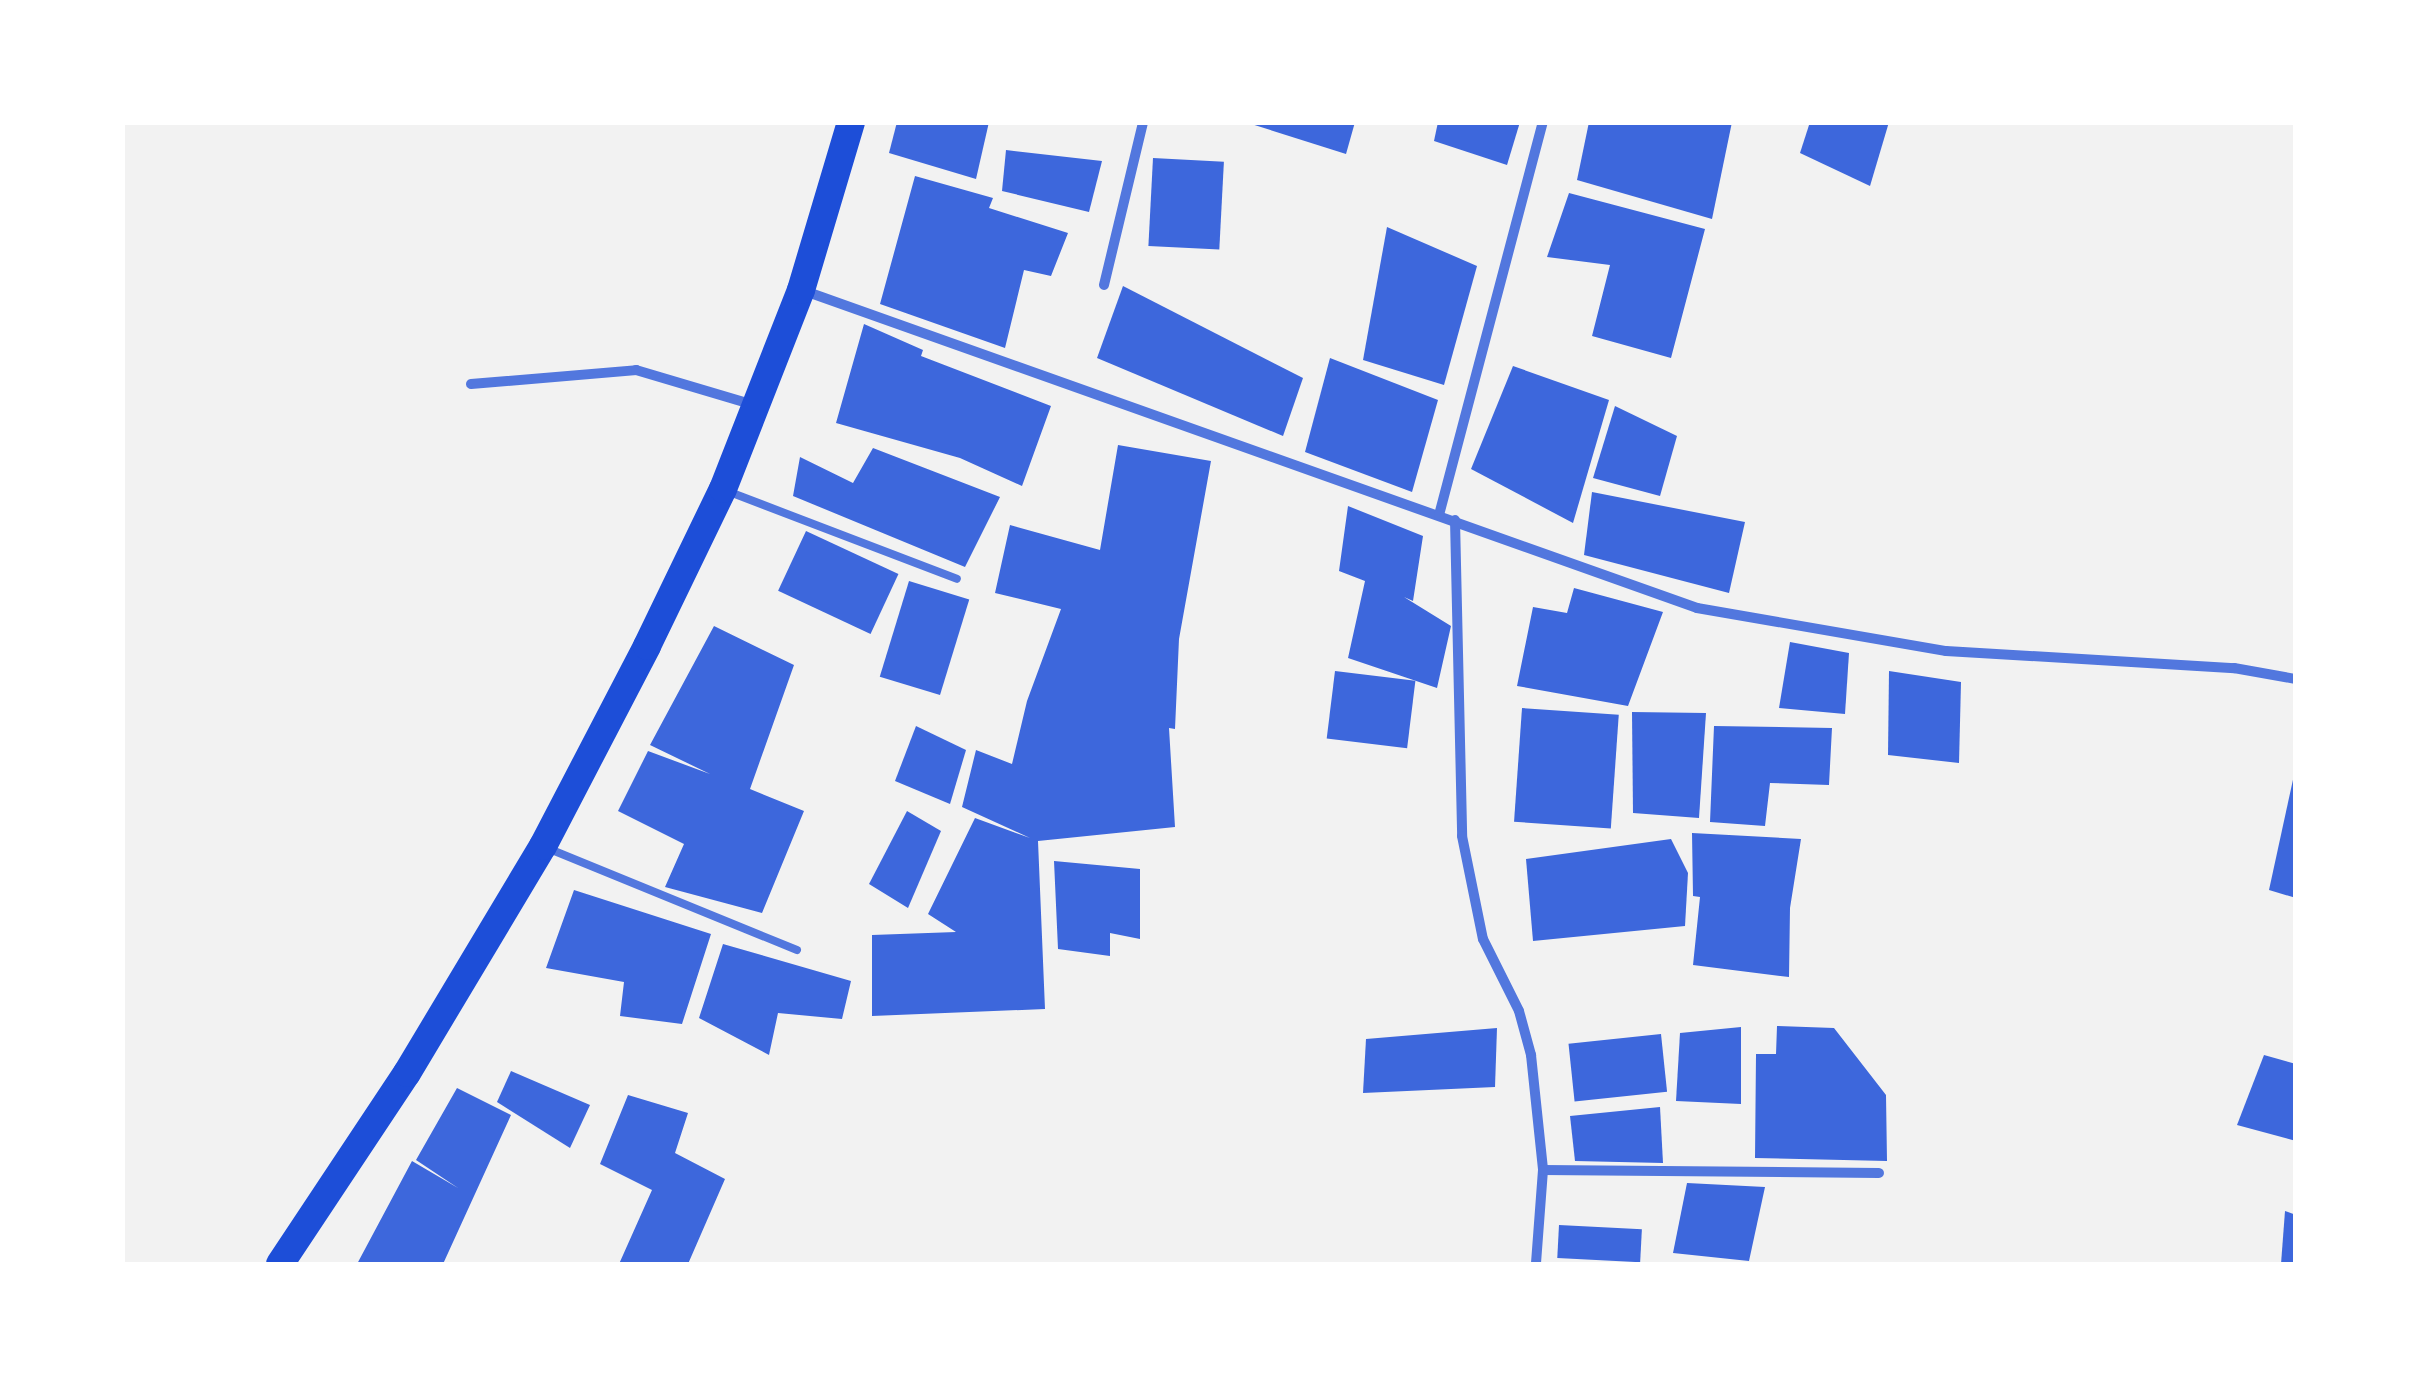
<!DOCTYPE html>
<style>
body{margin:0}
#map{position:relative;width:2418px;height:1387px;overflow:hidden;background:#f2f2f2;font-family:"Titillium Web",sans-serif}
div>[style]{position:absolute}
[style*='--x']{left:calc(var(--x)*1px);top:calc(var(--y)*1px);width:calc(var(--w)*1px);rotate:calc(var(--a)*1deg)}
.building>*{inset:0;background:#3d67dc;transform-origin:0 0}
.service>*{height:8px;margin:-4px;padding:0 4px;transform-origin:4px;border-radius:4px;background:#5277de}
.minor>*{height:10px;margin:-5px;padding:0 5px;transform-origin:5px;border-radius:5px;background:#5277de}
.trunk>*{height:28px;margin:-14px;padding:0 14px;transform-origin:14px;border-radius:14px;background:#1d4ed8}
span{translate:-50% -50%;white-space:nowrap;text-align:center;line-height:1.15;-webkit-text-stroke:9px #fff;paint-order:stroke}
.frame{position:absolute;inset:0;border:125px solid #fff;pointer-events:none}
</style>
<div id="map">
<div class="building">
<div style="clip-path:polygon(897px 122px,989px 122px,976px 179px,889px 153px)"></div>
<div style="clip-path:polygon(1245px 122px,1355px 122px,1346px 154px)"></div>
<div style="clip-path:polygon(1438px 122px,1520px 122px,1507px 165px,1434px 141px)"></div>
<div style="clip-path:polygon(1589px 122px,1732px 122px,1712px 219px,1577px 180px)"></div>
<div style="clip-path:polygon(1810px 122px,1889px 122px,1870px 186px,1800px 153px)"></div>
<div style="clip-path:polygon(1006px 150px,1102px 161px,1089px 212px,1002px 191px)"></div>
<div style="left:1153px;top:158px;width:71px;height:88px;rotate:3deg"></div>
<div style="clip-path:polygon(915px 176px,993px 198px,989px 208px,1068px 233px,1051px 276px,1024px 270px,1005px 348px,880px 304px)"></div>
<div style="clip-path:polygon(1569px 193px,1705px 229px,1671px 358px,1592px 336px,1610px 265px,1547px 257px)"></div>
<div style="clip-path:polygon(1387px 227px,1477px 266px,1444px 385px,1363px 360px)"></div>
<div style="clip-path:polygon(1123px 286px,1303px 378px,1283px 436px,1097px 358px)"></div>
<div style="clip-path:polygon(864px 324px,923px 350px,921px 356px,1051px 406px,1022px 486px,960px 458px,836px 423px)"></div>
<div style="clip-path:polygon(1330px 358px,1438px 400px,1412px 492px,1305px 452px)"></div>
<div style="clip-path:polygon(1513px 366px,1609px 400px,1573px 523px,1471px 469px)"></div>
<div style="clip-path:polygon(1615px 406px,1677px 436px,1660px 496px,1593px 478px)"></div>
<div style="clip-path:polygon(1118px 445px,1211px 461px,1179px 639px,1175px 729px,1169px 728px,1175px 827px,1038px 841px,1045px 1009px,872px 1016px,872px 935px,956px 932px,928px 914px,975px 818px,1030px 838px,962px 807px,976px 750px,1012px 764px,1027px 701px,1061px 609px,995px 593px,1010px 525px,1100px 550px)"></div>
<div style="clip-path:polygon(873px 448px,1000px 497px,965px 567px,793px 496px,800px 457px,853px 483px)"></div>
<div style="clip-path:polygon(1592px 492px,1745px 522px,1729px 593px,1584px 555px)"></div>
<div style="clip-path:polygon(1348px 506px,1423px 536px,1413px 601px,1404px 597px,1451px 626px,1437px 688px,1348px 658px,1365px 581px,1339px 571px)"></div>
<div style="left:806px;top:531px;width:102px;height:66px;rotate:25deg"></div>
<div style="left:909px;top:581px;width:63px;height:100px;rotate:17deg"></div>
<div style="clip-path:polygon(1574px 588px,1663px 612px,1628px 706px,1517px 686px,1533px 607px,1567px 613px)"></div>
<div style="clip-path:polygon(714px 626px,794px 665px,750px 789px,804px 811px,762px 913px,665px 887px,684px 844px,618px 811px,648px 751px,710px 774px,650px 745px)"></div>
<div style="clip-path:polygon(1790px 642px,1849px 653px,1845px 714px,1779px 708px)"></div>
<div style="left:1335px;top:671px;width:81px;height:68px;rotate:7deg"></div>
<div style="clip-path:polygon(1889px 671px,1961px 682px,1959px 763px,1888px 755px)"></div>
<div style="left:1522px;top:708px;width:97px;height:114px;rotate:4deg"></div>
<div style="clip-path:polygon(1632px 712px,1706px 713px,1699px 818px,1633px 813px)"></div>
<div style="clip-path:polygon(916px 726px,966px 750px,950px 804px,895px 781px)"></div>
<div style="clip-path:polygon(1714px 726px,1832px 728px,1829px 785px,1770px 783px,1765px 826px,1710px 822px)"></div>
<div style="clip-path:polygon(2294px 775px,2296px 775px,2296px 898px,2269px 890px)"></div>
<div style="clip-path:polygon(907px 811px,941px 831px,908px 908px,869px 884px)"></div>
<div style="clip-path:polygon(1692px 833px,1801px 839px,1790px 908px,1789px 977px,1693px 965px,1700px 897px,1693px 896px)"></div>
<div style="clip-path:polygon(1671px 839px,1688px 873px,1685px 926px,1533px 941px,1526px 859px)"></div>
<div style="clip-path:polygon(1054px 861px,1140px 869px,1140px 939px,1110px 933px,1110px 956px,1058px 949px)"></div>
<div style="clip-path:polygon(574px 890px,711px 934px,682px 1024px,620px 1016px,624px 982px,546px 968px)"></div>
<div style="clip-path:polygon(723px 944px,851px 981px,842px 1019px,778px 1013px,769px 1055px,699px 1018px)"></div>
<div style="clip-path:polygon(1777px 1026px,1834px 1028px,1886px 1095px,1887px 1161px,1755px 1158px,1756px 1054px,1776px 1054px)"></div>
<div style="clip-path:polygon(1741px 1027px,1741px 1104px,1676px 1101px,1680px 1033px)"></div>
<div style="clip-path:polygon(1497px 1028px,1495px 1087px,1363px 1093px,1366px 1039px)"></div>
<div style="left:1661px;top:1034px;width:58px;height:93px;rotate:84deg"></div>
<div style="clip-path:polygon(2264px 1055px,2296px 1064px,2296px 1141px,2237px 1125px)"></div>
<div style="clip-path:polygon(511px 1071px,590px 1105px,570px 1148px,497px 1102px)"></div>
<div style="clip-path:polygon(457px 1088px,511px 1115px,443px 1264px,357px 1264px,412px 1161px,458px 1188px,416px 1160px)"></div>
<div style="clip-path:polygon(628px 1095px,688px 1113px,675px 1153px,725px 1179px,688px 1264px,619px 1264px,652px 1190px,600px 1164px)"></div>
<div style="clip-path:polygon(1660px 1107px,1663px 1163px,1575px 1161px,1570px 1116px)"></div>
<div style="clip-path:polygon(1687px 1183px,1765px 1187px,1749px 1261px,1673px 1253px)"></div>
<div style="clip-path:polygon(2285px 1211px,2296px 1215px,2296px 1264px,2281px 1264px)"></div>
<div style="left:1559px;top:1225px;width:83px;height:33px;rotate:3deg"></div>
</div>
<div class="service">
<div style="--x:727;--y:491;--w:246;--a:20.9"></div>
<div style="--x:547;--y:848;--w:270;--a:22.2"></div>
</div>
<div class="minor">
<div style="--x:1104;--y:285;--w:168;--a:-76.5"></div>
<div style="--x:802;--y:290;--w:950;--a:19.56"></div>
<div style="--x:1697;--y:608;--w:253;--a:9.8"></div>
<div style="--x:1946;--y:651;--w:289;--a:3.4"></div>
<div style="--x:2234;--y:668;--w:63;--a:10.1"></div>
<div style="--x:471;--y:384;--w:166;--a:-4.8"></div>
<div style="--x:636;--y:370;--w:123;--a:16.5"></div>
<div style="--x:1439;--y:515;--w:407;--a:-75.2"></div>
<div style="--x:1455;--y:520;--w:316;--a:88.7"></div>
<div style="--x:1462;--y:836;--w:105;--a:78.5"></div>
<div style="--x:1483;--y:939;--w:80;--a:63.4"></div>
<div style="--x:1519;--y:1011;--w:46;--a:74.7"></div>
<div style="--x:1531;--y:1055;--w:116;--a:84"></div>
<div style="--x:1543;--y:1170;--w:94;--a:94.3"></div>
<div style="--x:1543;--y:1170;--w:336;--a:0.5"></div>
</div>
<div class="trunk">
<div style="--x:280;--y:1264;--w:229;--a:-56.4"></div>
<div style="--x:407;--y:1073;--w:265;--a:-59.1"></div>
<div style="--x:543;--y:846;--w:225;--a:-62.5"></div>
<div style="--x:647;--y:646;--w:174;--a:-64.2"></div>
<div style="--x:723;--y:489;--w:214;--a:-68.6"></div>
<div style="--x:801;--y:290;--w:175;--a:-73.4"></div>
</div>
<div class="frame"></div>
</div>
